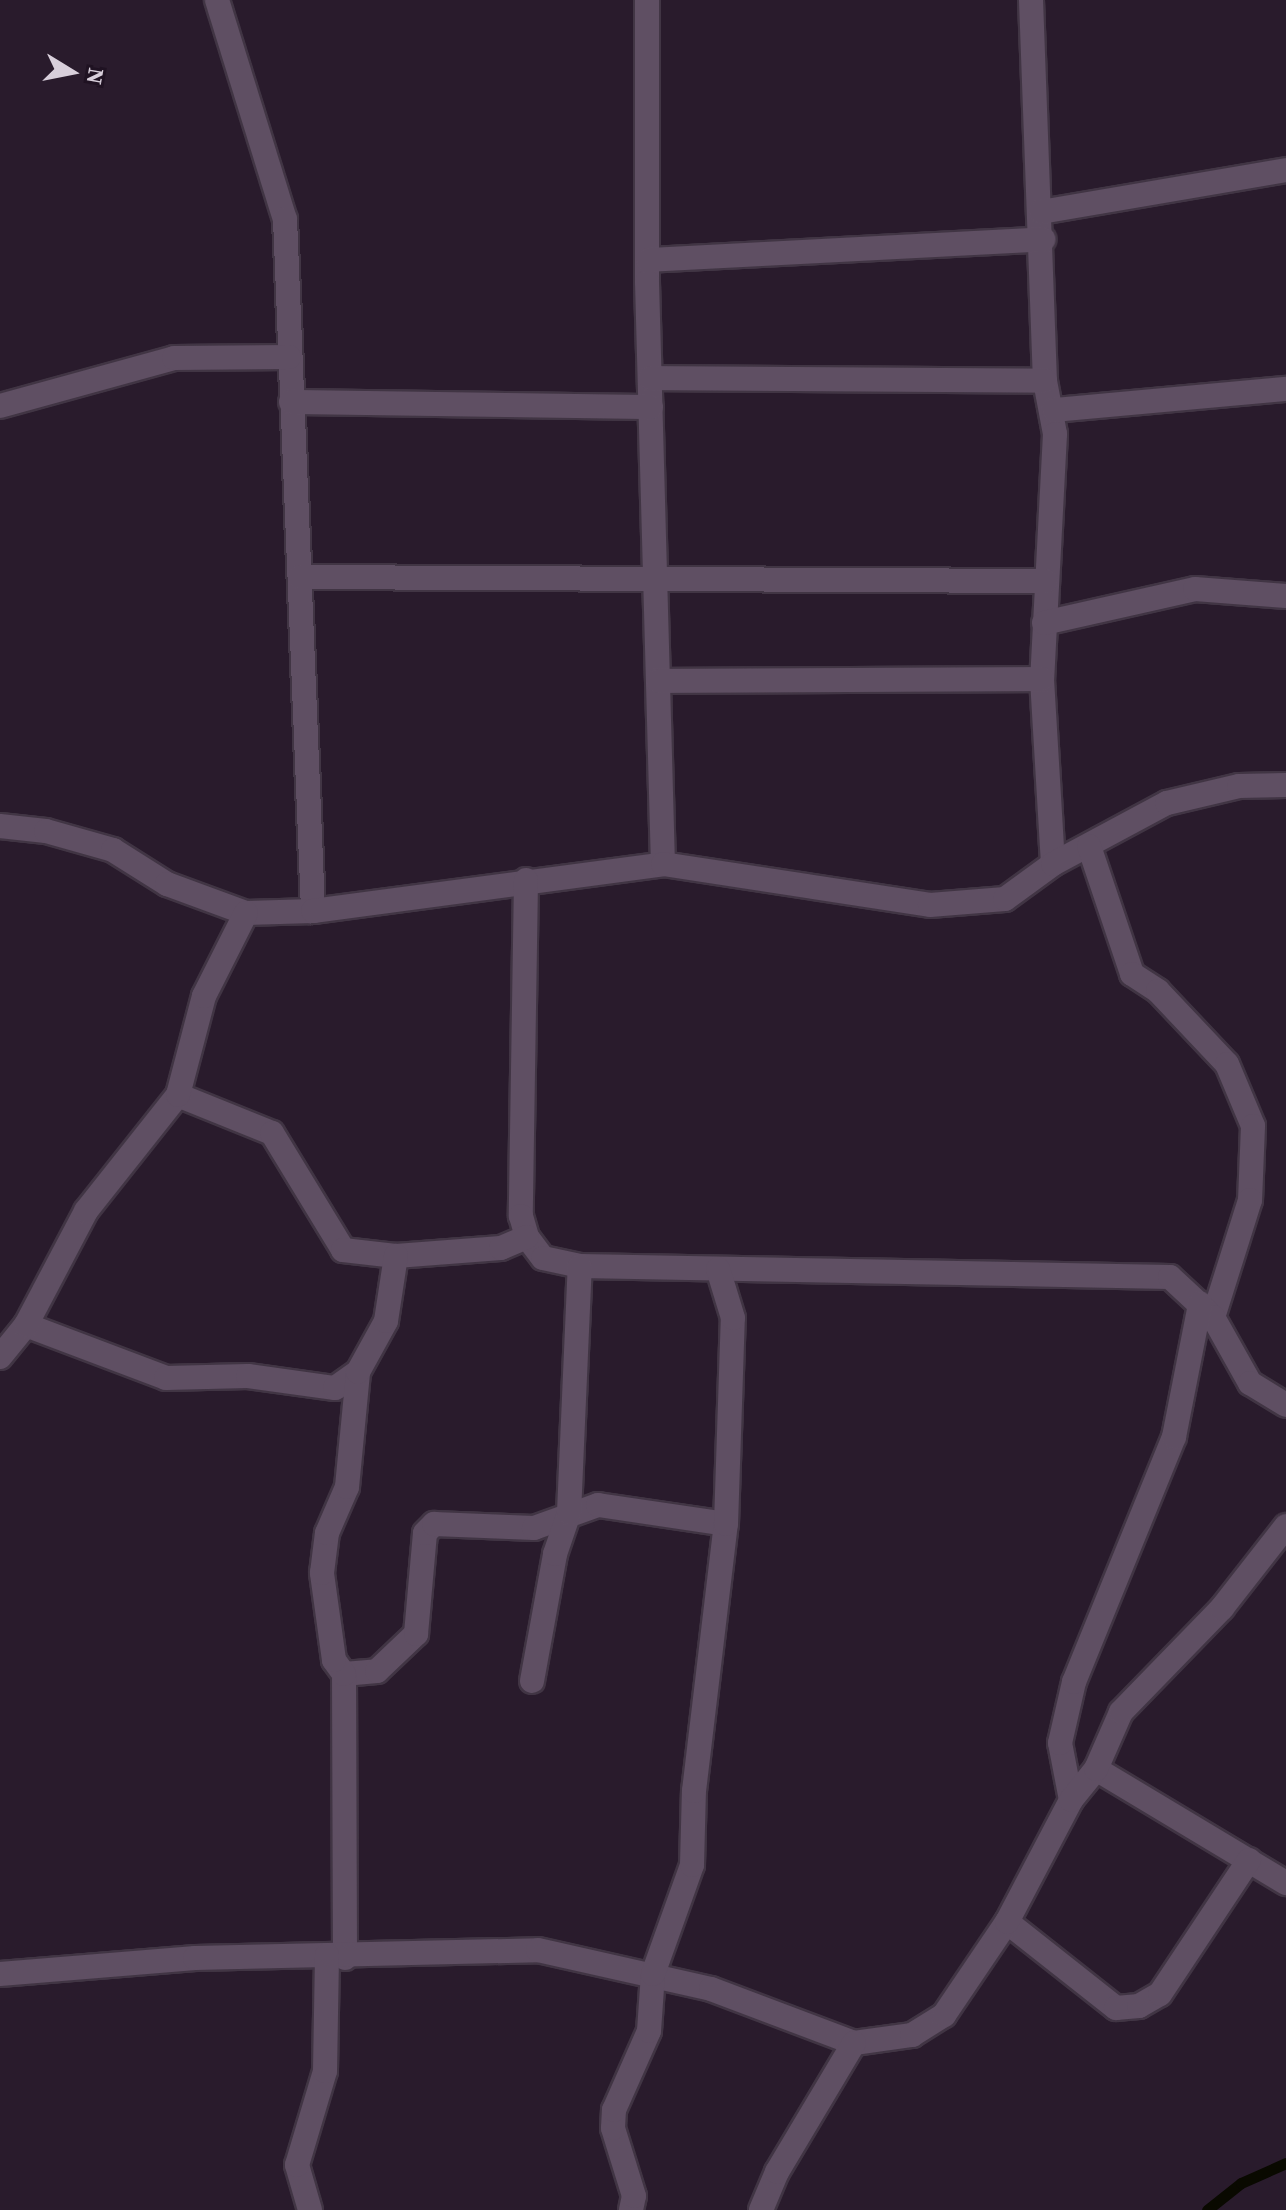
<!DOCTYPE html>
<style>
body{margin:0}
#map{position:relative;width:1286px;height:2210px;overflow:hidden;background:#291b2c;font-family:"Source Serif 4",serif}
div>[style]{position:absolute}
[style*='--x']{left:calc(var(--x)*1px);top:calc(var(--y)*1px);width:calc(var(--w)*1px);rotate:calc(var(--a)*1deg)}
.stream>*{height:11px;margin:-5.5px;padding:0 5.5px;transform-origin:5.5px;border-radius:5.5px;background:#090900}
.roads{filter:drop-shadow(2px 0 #413544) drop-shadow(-2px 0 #413544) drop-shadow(0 2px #413544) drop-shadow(0 -2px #413544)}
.street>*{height:24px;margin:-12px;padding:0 12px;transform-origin:12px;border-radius:12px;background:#5f4f63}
span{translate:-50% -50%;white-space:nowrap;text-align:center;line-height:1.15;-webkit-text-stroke:6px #1f1222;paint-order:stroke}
.north{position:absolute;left:32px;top:32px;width:80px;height:80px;-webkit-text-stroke:6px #1f1222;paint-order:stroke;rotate:100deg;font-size:22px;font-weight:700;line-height:32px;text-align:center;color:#d8cfdb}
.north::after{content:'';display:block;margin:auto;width:28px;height:36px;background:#d8cfdb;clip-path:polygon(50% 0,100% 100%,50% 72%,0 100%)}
</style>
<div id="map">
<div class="stream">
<div style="--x:1207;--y:2210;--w:43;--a:-38.5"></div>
<div style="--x:1241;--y:2183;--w:49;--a:-24"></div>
</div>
<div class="roads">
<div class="street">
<div style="--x:217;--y:0;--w:229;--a:72.8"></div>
<div style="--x:285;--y:219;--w:693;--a:87.68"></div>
<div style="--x:647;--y:0;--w:282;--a:90"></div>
<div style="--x:647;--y:282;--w:582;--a:88.43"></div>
<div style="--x:1031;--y:0;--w:381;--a:87.9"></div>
<div style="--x:1045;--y:381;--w:54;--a:79.3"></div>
<div style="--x:1055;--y:434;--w:245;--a:93"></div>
<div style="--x:1042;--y:679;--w:185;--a:86.6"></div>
<div style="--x:1041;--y:212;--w:249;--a:-9.7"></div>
<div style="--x:648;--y:260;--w:396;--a:-3"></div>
<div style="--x:650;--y:378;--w:395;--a:0.4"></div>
<div style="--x:291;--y:402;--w:360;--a:0.8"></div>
<div style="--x:0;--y:406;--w:180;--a:-15.4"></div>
<div style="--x:174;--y:358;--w:115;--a:-0.5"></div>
<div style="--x:1054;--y:410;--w:233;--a:-5.2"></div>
<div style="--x:300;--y:577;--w:746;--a:0.31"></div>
<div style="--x:1044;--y:623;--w:155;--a:-12.7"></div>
<div style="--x:1195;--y:589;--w:91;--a:4.4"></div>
<div style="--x:658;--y:681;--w:384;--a:-0.3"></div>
<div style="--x:0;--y:826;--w:46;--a:6.2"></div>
<div style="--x:46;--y:831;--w:70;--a:15.8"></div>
<div style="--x:113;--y:850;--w:64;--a:32.2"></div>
<div style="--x:167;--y:884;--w:84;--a:20.2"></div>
<div style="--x:246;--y:913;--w:67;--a:-1.7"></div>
<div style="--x:313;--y:911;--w:353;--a:-7.6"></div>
<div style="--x:663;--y:864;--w:270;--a:8.7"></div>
<div style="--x:930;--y:905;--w:75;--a:-4.6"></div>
<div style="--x:1005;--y:899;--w:59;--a:-36.1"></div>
<div style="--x:1053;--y:864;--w:129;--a:-28.2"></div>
<div style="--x:1167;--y:803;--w:74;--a:-13.3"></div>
<div style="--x:1239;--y:786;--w:47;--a:-1.2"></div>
<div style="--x:1089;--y:846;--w:135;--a:71.4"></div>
<div style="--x:1132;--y:974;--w:31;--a:33"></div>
<div style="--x:1158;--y:991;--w:100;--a:46.6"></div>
<div style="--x:1227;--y:1064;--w:67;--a:67.2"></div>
<div style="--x:1253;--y:1126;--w:74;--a:92.3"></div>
<div style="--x:1250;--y:1200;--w:123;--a:107.5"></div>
<div style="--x:526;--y:880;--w:336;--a:90.9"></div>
<div style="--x:521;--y:1216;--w:22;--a:74"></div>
<div style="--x:527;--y:1237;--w:26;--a:53"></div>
<div style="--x:543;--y:1258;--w:38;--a:12"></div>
<div style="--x:580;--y:1266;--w:590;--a:1.07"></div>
<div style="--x:1170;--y:1277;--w:59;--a:42.9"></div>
<div style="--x:1213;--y:1317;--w:76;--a:60.7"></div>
<div style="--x:1250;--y:1383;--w:42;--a:31.4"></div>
<div style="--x:178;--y:1095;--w:101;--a:22"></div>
<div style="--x:272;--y:1133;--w:137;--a:58.7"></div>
<div style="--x:343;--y:1250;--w:53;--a:6.5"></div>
<div style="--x:396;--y:1256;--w:105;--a:-4.4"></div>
<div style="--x:501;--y:1248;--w:28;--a:-23"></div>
<div style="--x:26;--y:1325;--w:150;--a:20.7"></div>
<div style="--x:166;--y:1378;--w:82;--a:-1.4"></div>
<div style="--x:248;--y:1376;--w:88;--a:7.9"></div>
<div style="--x:335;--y:1388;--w:28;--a:-35"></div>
<div style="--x:0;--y:1357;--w:41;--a:-50.9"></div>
<div style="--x:26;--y:1325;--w:129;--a:-62.2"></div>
<div style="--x:86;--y:1211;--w:148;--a:-51.6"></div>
<div style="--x:178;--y:1095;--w:102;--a:-75.3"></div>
<div style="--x:204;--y:996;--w:93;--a:-63.2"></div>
<div style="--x:344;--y:1674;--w:33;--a:-5"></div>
<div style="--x:377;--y:1671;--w:54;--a:-43.5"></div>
<div style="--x:416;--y:1634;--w:101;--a:-84.9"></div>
<div style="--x:425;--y:1533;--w:13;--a:-45"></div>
<div style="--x:434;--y:1524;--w:100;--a:2.3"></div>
<div style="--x:534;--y:1528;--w:68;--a:-19.8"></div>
<div style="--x:598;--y:1505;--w:129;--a:8.4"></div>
<div style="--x:532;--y:1681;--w:129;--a:-79.7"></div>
<div style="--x:555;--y:1554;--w:43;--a:-71.1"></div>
<div style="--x:569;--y:1513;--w:247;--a:-87.5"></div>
<div style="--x:1096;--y:1769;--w:222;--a:31"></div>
<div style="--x:1071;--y:1800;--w:58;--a:-100.9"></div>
<div style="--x:1060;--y:1743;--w:63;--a:-77.1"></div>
<div style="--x:1074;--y:1682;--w:265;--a:-67.8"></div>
<div style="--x:1174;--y:1437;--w:136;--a:-78.9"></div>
<div style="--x:1007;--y:1922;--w:139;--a:38.3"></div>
<div style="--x:1116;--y:2008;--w:23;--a:-5"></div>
<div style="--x:1139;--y:2006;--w:24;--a:-30"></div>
<div style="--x:1160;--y:1994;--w:161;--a:-56.4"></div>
<div style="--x:345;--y:1958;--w:284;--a:-90.2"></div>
<div style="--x:344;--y:1674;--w:17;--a:-126"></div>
<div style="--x:334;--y:1660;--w:88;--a:-97.9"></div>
<div style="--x:322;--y:1573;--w:40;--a:-82.9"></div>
<div style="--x:327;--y:1533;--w:50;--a:-66.5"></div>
<div style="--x:347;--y:1487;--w:116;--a:-84.5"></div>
<div style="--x:358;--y:1372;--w:58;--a:-61.2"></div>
<div style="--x:386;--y:1321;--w:66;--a:-81.3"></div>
<div style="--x:0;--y:1974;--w:196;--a:-4.7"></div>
<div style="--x:195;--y:1958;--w:343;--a:-1.3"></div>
<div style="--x:538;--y:1950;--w:177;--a:12.7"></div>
<div style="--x:711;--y:1989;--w:153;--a:20.7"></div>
<div style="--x:854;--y:2043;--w:59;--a:-7.9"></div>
<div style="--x:912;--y:2035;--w:38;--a:-32"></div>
<div style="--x:944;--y:2015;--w:112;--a:-55.9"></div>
<div style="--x:1007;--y:1922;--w:138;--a:-62.3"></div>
<div style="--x:1071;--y:1800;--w:40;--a:-51"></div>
<div style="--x:1096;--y:1769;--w:62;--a:-66.3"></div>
<div style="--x:1121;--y:1712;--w:145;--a:-45.8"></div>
<div style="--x:1222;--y:1608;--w:104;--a:-52"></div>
<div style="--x:310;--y:2210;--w:47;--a:-106.1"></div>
<div style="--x:297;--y:2165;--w:98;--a:-73.4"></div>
<div style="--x:325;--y:2071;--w:116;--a:-89"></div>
<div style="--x:631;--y:2210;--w:14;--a:-78"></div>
<div style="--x:634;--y:2196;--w:71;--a:-107.2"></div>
<div style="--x:613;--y:2128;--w:18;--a:-87"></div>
<div style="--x:614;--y:2110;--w:86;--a:-66.1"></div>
<div style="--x:649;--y:2031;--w:57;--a:-86"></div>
<div style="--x:653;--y:1974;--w:116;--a:-70.3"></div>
<div style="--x:692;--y:1865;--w:74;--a:-88.5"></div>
<div style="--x:694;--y:1791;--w:269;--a:-83.2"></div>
<div style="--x:726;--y:1524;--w:206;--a:-88.1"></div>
<div style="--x:733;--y:1318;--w:51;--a:-107"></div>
<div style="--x:761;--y:2210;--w:41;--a:-67.2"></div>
<div style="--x:777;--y:2172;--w:150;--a:-59.2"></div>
</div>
</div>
<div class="north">N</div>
</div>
